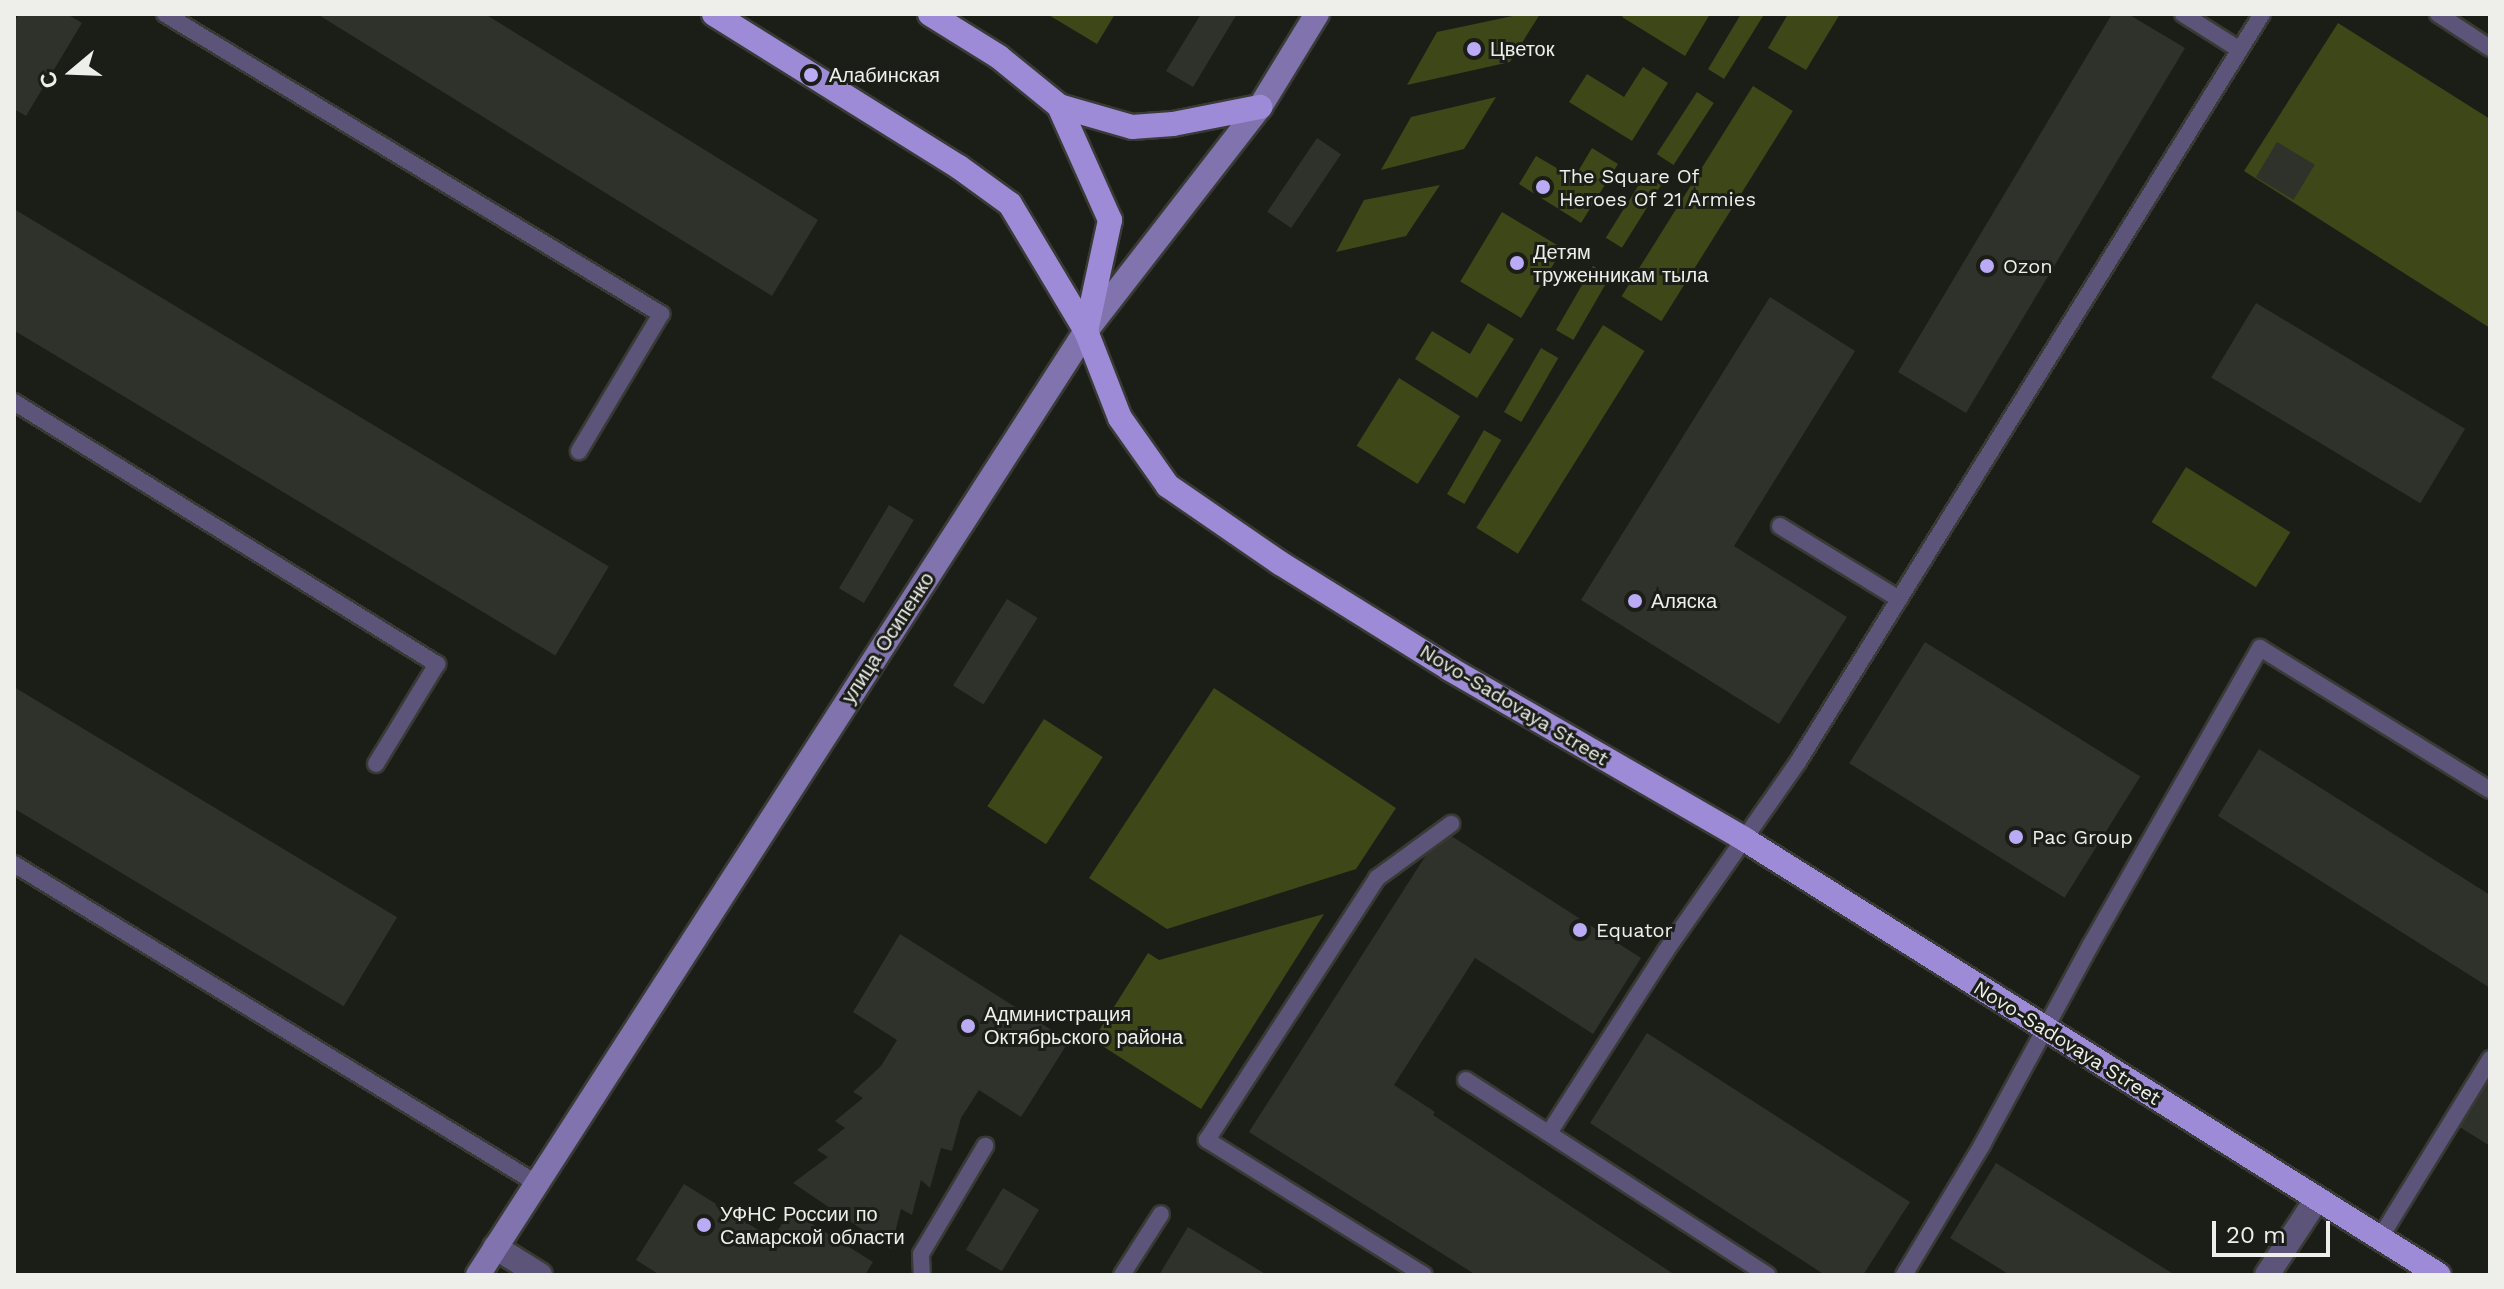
<!DOCTYPE html>
<meta charset="utf-8">
<style>
body{margin:0}
#map{position:relative;width:2504px;height:1289px;overflow:hidden;background:#1b1d17;font-family:"Work Sans",sans-serif}
div>[style]{position:absolute}
[style*='--x']{left:calc(var(--x)*1px);top:calc(var(--y)*1px);width:calc(var(--w)*1px);rotate:calc(var(--a)*1deg)}
.green>*{inset:0;background:#3e4718;transform-origin:0 0}
.building>*{inset:0;background:#2f312b;transform-origin:0 0}
.roads{filter:drop-shadow(2px 0 #393a35) drop-shadow(-2px 0 #393a35) drop-shadow(0 2px #393a35) drop-shadow(0 -2px #393a35)}
.lane>*{height:16px;margin:-8px;padding:0 8px;transform-origin:8px;border-radius:8px;background:#5c5479}
.street>*{height:24px;margin:-12px;padding:0 12px;transform-origin:12px;border-radius:12px;background:#5c5479}
.secondary>*{height:24px;margin:-12px;padding:0 12px;transform-origin:12px;border-radius:12px;background:#8173ae}
.primary>*{height:24px;margin:-12px;padding:0 12px;transform-origin:12px;border-radius:12px;background:#9e8bd8}
.dots>*{width:22px;height:22px;translate:-50% -50%;box-sizing:border-box;border:4px solid #1b1d17;border-radius:50%}
span{translate:-50% -50%;white-space:nowrap;text-align:center;line-height:1.15;-webkit-text-stroke:6px #1b1d17;paint-order:stroke}
.poi-label{font-size:20px;color:#eeefeb}
.left{translate:0 -50%;text-align:left}
.street-label{font-size:20px;color:#eeefeb}
.frame{position:absolute;inset:0;border:16px solid #eeefeb;pointer-events:none}
.north{position:absolute;left:32px;top:32px;width:80px;height:80px;-webkit-text-stroke:6px #1b1d17;paint-order:stroke;rotate:251deg;font-size:22px;font-weight:700;line-height:32px;text-align:center;color:#eeefeb}
.north::after{content:'';display:block;margin:auto;width:28px;height:36px;background:#eeefeb;clip-path:polygon(50% 0,100% 100%,50% 72%,0 100%)}
.scale{position:absolute;left:2212px;top:1221px;width:118px;height:36px;box-sizing:border-box;border:4px solid #eeefeb;border-top:0;padding-left:10px;font-size:24px;line-height:28px;white-space:nowrap;color:#eeefeb;-webkit-text-stroke:6px #1b1d17;paint-order:stroke}
</style>
<div id="map">
<div class="green">
<div style="clip-path:polygon(1047px 14px,1115px 14px,1097px 44px)"></div>
<div style="clip-path:polygon(1522px 14px,1540px 14px,1510px 62px,1407px 85px,1437px 32px)"></div>
<div style="clip-path:polygon(1624px 14px,1710px 14px,1685px 56px,1622px 17px)"></div>
<div style="clip-path:polygon(1741px 14px,1763px 16px,1724px 79px,1708px 69px)"></div>
<div style="clip-path:polygon(1788px 14px,1840px 14px,1806px 70px,1768px 48px)"></div>
<div style="clip-path:polygon(2338px 23px,2490px 119px,2490px 328px,2244px 171px)"></div>
<div style="clip-path:polygon(1643px 67px,1668px 83px,1632px 141px,1569px 102px,1587px 74px,1624px 97px)"></div>
<div style="left:1753px;top:86px;width:47px;height:248px;rotate:32deg"></div>
<div style="left:1697px;top:92px;width:20px;height:74px;rotate:33deg"></div>
<div style="clip-path:polygon(1496px 97px,1464px 149px,1381px 170px,1411px 117px)"></div>
<div style="clip-path:polygon(1592px 148px,1618px 164px,1581px 223px,1519px 184px,1536px 156px,1574px 178px)"></div>
<div style="left:1645px;top:175px;width:19px;height:74px;rotate:32deg"></div>
<div style="clip-path:polygon(1440px 185px,1406px 236px,1336px 252px,1364px 200px)"></div>
<div style="left:1502px;top:212px;width:71px;height:81px;rotate:31deg"></div>
<div style="left:1593px;top:266px;width:20px;height:74px;rotate:30deg"></div>
<div style="clip-path:polygon(1488px 323px,1514px 339px,1477px 398px,1415px 359px,1432px 331px,1470px 354px)"></div>
<div style="left:1603px;top:325px;width:49px;height:239px;rotate:32deg"></div>
<div style="left:1541px;top:348px;width:20px;height:74px;rotate:30deg"></div>
<div style="left:1399px;top:378px;width:72px;height:80px;rotate:32deg"></div>
<div style="left:1484px;top:430px;width:20px;height:74px;rotate:30deg"></div>
<div style="left:2186px;top:467px;width:123px;height:65px;rotate:32deg"></div>
<div style="clip-path:polygon(1214px 688px,1396px 808px,1356px 869px,1167px 929px,1089px 878px)"></div>
<div style="left:1044px;top:719px;width:70px;height:104px;rotate:33deg"></div>
<div style="clip-path:polygon(1324px 914px,1201px 1109px,1093px 1040px,1148px 953px,1159px 960px)"></div>
</div>
<div class="building">
<div style="clip-path:polygon(19px 14px,67px 14px,82px 23px,26px 116px,14px 109px,14px 22px)"></div>
<div style="clip-path:polygon(317px 14px,485px 14px,818px 220px,772px 296px)"></div>
<div style="clip-path:polygon(1201px 14px,1237px 14px,1193px 87px,1166px 71px)"></div>
<div style="clip-path:polygon(2112px 14px,2128px 14px,2185px 48px,1966px 413px,1898px 372px)"></div>
<div style="left:1317px;top:138px;width:29px;height:89px;rotate:34deg"></div>
<div style="left:2277px;top:142px;width:44px;height:41px;rotate:31deg"></div>
<div style="left:14px;top:209px;width:694px;height:104px;rotate:31deg"></div>
<div style="clip-path:polygon(1770px 297px,1855px 351px,1734px 546px,1847px 617px,1779px 724px,1581px 600px)"></div>
<div style="left:2256px;top:303px;width:244px;height:87px;rotate:31deg"></div>
<div style="left:889px;top:505px;width:29px;height:97px;rotate:31deg"></div>
<div style="left:1007px;top:599px;width:36px;height:102px;rotate:32deg"></div>
<div style="left:1925px;top:642px;width:254px;height:143px;rotate:32deg"></div>
<div style="left:14px;top:687px;width:447px;height:104px;rotate:31deg"></div>
<div style="clip-path:polygon(2259px 749px,2490px 895px,2490px 988px,2218px 816px)"></div>
<div style="clip-path:polygon(1442px 830px,1641px 958px,1593px 1034px,1475px 958px,1394px 1085px,1435px 1112px,1433px 1115px,1675px 1275px,1476px 1275px,1249px 1132px)"></div>
<div style="clip-path:polygon(900px 934px,1069px 1041px,1021px 1117px,979px 1090px,961px 1118px,952px 1151px,941px 1148px,930px 1188px,921px 1180px,912px 1215px,901px 1209px,891px 1249px,793px 1183px,828px 1157px,817px 1150px,845px 1128px,835px 1121px,863px 1098px,853px 1092px,881px 1066px,897px 1040px,853px 1012px)"></div>
<div style="clip-path:polygon(1647px 1033px,1910px 1202px,1863px 1275px,1825px 1275px,1590px 1123px)"></div>
<div style="clip-path:polygon(2490px 1075px,2490px 1146px,2458px 1126px)"></div>
<div style="clip-path:polygon(1996px 1163px,2175px 1275px,2010px 1275px,1950px 1238px)"></div>
<div style="clip-path:polygon(684px 1184px,773px 1239px,790px 1210px,873px 1262px,865px 1275px,660px 1275px,636px 1260px)"></div>
<div style="left:1003px;top:1188px;width:42px;height:72px;rotate:31deg"></div>
<div style="clip-path:polygon(1188px 1227px,1267px 1275px,1159px 1275px)"></div>
</div>
<div class="roads">
<div class="lane">
<div style="--x:165;--y:14;--w:580;--a:31.17"></div>
<div style="--x:661;--y:314;--w:160;--a:120.9"></div>
<div style="--x:2183;--y:14;--w:67;--a:32.3"></div>
<div style="--x:2438;--y:14;--w:62;--a:33.2"></div>
<div style="--x:14;--y:402;--w:498;--a:31.8"></div>
<div style="--x:437;--y:664;--w:117;--a:121.4"></div>
<div style="--x:1780;--y:526;--w:140;--a:31.5"></div>
<div style="--x:14;--y:864;--w:612;--a:31.43"></div>
<div style="--x:1466;--y:1080;--w:359;--a:32.9"></div>
<div style="--x:1549;--y:1133;--w:215;--a:-57.3"></div>
<div style="--x:1665;--y:952;--w:232;--a:-55"></div>
<div style="--x:1798;--y:762;--w:880;--a:-58.19"></div>
<div style="--x:2380;--y:1238;--w:210;--a:-58.4"></div>
<div style="--x:922;--y:1275;--w:21;--a:-93"></div>
<div style="--x:921;--y:1254;--w:126;--a:-59.3"></div>
<div style="--x:1122;--y:1275;--w:72;--a:-57.4"></div>
<div style="--x:1424;--y:1275;--w:256;--a:-148.1"></div>
<div style="--x:1207;--y:1140;--w:312;--a:-57"></div>
<div style="--x:1377;--y:878;--w:92;--a:-36.1"></div>
<div style="--x:1904;--y:1275;--w:152;--a:-59"></div>
<div style="--x:1982;--y:1145;--w:226;--a:-61.5"></div>
<div style="--x:2090;--y:946;--w:343;--a:-60.3"></div>
<div style="--x:2260;--y:648;--w:270;--a:31.7"></div>
</div>
<div class="street">
<div style="--x:495;--y:1247;--w:53;--a:31.9"></div>
<div style="--x:2267;--y:1275;--w:91;--a:-56.7"></div>
</div>
<div class="secondary">
<div style="--x:478;--y:1275;--w:1123;--a:-57.22"></div>
<div style="--x:1086;--y:331;--w:284;--a:-52.2"></div>
<div style="--x:1260;--y:107;--w:109;--a:-58.5"></div>
</div>
<div class="primary">
<div style="--x:714;--y:14;--w:289;--a:32"></div>
<div style="--x:959;--y:167;--w:63;--a:36"></div>
<div style="--x:1010;--y:204;--w:148;--a:59.1"></div>
<div style="--x:1086;--y:331;--w:93;--a:68.7"></div>
<div style="--x:1120;--y:418;--w:83;--a:54.8"></div>
<div style="--x:1168;--y:486;--w:136;--a:34.5"></div>
<div style="--x:1280;--y:563;--w:200;--a:31.9"></div>
<div style="--x:1450;--y:669;--w:340;--a:30"></div>
<div style="--x:1744;--y:839;--w:820;--a:32.1"></div>
<div style="--x:930;--y:14;--w:81;--a:31.9"></div>
<div style="--x:999;--y:57;--w:77;--a:39.2"></div>
<div style="--x:1059;--y:106;--w:76;--a:16"></div>
<div style="--x:1132;--y:127;--w:41;--a:-4.2"></div>
<div style="--x:1173;--y:124;--w:89;--a:-11.1"></div>
<div style="--x:1059;--y:106;--w:125;--a:65.9"></div>
<div style="--x:1110;--y:220;--w:114;--a:102.2"></div>
</div>
</div>
<div class="dots">
<div style="left:1474px;top:49px;background:#bbaaf6"></div>
<div style="left:811px;top:75px;background:#bbaaf6"></div>
<div style="left:1543px;top:187px;background:#bbaaf6"></div>
<div style="left:1517px;top:263px;background:#bbaaf6"></div>
<div style="left:1987px;top:266px;background:#bbaaf6"></div>
<div style="left:1635px;top:601px;background:#bbaaf6"></div>
<div style="left:2016px;top:837px;background:#bbaaf6"></div>
<div style="left:1580px;top:930px;background:#bbaaf6"></div>
<div style="left:968px;top:1026px;background:#bbaaf6"></div>
<div style="left:704px;top:1225px;background:#bbaaf6"></div>
</div>
<div class="poi-label">
<span class="left" style="left:1490px;top:49px">Цветок</span>
<span class="left" style="left:829px;top:75px">Алабинская</span>
<span class="left" style="left:1559px;top:188px">The Square Of<br>Heroes Of 21 Armies</span>
<span class="left" style="left:1533px;top:264px">Детям<br>труженникам тыла</span>
<span class="left" style="left:2003px;top:266px">Ozon</span>
<span class="left" style="left:1651px;top:601px">Аляска</span>
<span class="left" style="left:2032px;top:837px">Pac Group</span>
<span class="left" style="left:1596px;top:930px">Equator</span>
<span class="left" style="left:984px;top:1026px">Администрация<br>Октябрьского района</span>
<span class="left" style="left:720px;top:1226px">УФНС России по<br>Самарской области</span>
</div>
<div class="street-label">
<span style="left:888px;top:638px;rotate:-57deg">улица Осипенко</span>
<span style="left:1514px;top:705px;rotate:31deg">Novo-Sadovaya Street</span>
<span style="left:2067px;top:1043px;rotate:32deg">Novo-Sadovaya Street</span>
</div>
<div class="frame"></div>
<div class="north">С</div>
<div class="scale">20 m</div>
</div>
